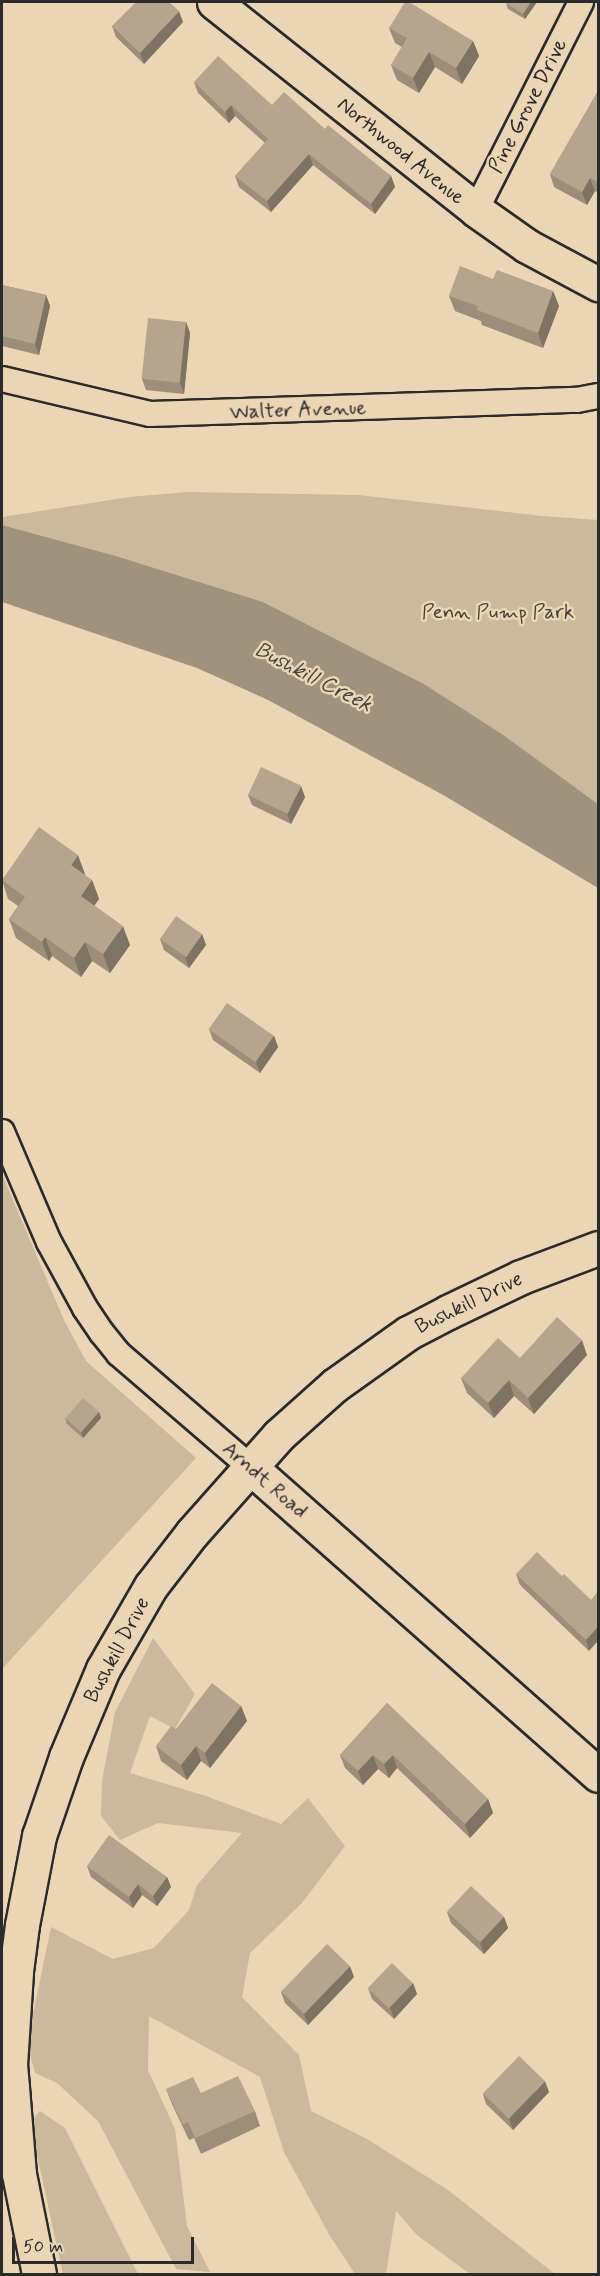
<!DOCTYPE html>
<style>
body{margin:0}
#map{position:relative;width:600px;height:2276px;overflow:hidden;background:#ead5b4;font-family:Mynerve,sans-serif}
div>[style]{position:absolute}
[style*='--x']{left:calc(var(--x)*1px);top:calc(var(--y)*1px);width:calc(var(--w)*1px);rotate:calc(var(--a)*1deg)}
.green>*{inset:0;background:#cbb99e}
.water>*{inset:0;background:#9f927e}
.roads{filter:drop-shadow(2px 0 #2b2b2b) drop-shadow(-2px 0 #2b2b2b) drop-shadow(0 2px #2b2b2b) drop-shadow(0 -2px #2b2b2b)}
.street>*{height:24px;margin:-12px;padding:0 12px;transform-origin:12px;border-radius:12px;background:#ead5b4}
.secondary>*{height:33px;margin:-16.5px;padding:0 16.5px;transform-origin:16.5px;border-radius:16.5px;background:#ead5b4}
.wall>*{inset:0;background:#9c8e7a}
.shaded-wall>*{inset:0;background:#7f7463}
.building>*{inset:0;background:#b5a58e;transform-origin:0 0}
span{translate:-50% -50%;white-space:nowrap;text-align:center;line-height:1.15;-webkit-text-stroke:5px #ead5b4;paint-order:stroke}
.street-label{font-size:21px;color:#2b2b2b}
.park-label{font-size:21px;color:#43403c}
.water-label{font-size:22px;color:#484540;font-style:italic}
.frame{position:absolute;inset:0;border:3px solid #2b2b2b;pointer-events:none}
.scale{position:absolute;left:12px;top:2237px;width:182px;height:27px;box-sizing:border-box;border:3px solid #2b2b2b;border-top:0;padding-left:8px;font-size:18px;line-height:21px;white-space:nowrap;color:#2b2b2b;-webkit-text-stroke:4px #ead5b4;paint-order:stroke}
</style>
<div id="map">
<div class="green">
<div style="clip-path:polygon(188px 492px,359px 495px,542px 516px,598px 520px,598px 804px,502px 734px,424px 684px,263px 602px,116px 556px,2px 525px,2px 517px,129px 497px)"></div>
<div style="clip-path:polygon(2px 1174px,64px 1320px,86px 1361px,196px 1458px,2px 1669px)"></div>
<div style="clip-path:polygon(153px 1638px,195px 1694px,175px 1729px,150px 1716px,130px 1773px,206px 1796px,281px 1824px,308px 1798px,345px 1846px,302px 1903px,250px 1953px,242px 1997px,299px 2055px,311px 2111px,367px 2139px,448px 2190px,555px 2274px,470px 2274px,417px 2235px,396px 2211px,386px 2274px,355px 2274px,330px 2236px,284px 2152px,260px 2077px,149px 2016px,148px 2070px,175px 2129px,187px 2226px,210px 2272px,176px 2269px,98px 2121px,57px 2083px,35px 2073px,27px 2043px,51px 1927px,113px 1959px,154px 1948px,189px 1910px,197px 1885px,242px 1833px,158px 1823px,120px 1840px,101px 1816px,102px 1781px,115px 1712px)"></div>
<div style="clip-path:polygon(40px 2111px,65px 2128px,138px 2274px,63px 2274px,30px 2123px)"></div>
</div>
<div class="water">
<div style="clip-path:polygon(2px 525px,116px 556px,263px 602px,424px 684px,502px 734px,598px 804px,598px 888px,445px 796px,268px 700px,197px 668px,2px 602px)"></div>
</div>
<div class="roads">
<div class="street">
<div style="--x:476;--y:210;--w:233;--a:-63.2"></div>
<div style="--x:2;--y:379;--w:152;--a:13.3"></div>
<div style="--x:150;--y:414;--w:427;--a:-1.9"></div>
<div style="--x:577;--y:400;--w:21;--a:-11"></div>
<div style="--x:2;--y:1132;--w:120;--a:66.9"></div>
<div style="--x:49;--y:1242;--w:75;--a:61.4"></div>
<div style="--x:85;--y:1308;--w:30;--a:56"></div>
<div style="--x:102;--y:1333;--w:27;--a:51"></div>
<div style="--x:119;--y:1354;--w:172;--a:40.7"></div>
</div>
<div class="secondary">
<div style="--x:214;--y:2;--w:335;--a:38.4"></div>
<div style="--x:476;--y:210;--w:62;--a:35.2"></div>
<div style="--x:527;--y:246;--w:81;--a:28.2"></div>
<div style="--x:249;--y:1466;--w:466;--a:41.5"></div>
<div style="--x:39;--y:2274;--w:102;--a:-101.3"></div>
<div style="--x:19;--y:2174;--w:87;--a:-94.6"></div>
<div style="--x:12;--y:2087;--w:22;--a:-95"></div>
<div style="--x:10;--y:2065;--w:94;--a:-86.3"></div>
<div style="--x:16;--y:1971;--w:46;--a:-82.6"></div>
<div style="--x:22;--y:1925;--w:91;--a:-79.2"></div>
<div style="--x:39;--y:1836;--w:83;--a:-71.1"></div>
<div style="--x:66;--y:1757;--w:95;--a:-67.2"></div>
<div style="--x:103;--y:1669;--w:96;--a:-60"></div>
<div style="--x:151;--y:1586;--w:67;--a:-52.3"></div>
<div style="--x:192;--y:1533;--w:131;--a:-48.4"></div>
<div style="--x:279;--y:1435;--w:75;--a:-41.8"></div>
<div style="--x:335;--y:1385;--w:90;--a:-35.5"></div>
<div style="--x:408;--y:1333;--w:45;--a:-27.7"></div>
<div style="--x:448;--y:1312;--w:81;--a:-25.6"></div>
<div style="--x:521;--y:1277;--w:82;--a:-20.6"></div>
</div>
</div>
<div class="wall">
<div style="clip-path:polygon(537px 2px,525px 19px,508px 9px,506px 3px)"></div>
<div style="clip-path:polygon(183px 22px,144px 64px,116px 37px,112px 26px)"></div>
<div style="clip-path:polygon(389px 28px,473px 41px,479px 56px,462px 84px,435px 67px,419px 93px,397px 80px,391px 65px,402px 47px,395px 43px)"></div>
<div style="clip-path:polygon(194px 82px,272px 105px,325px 129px,391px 176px,395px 187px,375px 214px,313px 165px,271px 212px,239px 187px,235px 176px,265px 143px,235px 116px,229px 123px,198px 93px)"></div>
<div style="clip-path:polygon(598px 91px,598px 193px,595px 191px,587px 205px,554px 187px,550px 174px)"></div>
<div style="clip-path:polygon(493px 279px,553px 291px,559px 306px,543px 348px,482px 325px,481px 321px,455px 311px,449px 296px)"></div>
<div style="clip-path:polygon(2px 285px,46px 295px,50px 306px,39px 355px,2px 346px)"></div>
<div style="clip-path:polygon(186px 322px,190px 333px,184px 394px,146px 390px,142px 379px)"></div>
<div style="clip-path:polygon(248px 795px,305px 797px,291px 824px,252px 805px)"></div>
<div style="clip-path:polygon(85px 874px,84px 875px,92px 880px,99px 899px,94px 905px,130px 945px,110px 973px,92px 961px,81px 977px,52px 956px,49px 961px,16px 938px,9px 919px,18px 906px,8px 899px,2px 880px)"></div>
<div style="clip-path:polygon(202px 934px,206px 945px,189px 968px,164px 950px,160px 939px)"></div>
<div style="clip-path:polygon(209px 1029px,274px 1036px,278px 1047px,260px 1073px,213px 1040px)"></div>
<div style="clip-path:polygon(587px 1355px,534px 1414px,514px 1396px,494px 1418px,467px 1393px,461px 1378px,520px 1358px)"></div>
<div style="clip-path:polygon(99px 1412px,101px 1418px,83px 1438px,67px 1424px,65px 1418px)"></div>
<div style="clip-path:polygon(516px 1574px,562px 1576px,591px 1600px,589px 1651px,520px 1585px)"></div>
<div style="clip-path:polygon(387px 1703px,488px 1799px,493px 1813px,470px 1838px,397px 1768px,389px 1778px,378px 1769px,363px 1785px,345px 1768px,340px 1755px)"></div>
<div style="clip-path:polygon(241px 1706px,247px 1721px,210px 1768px,201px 1761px,187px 1780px,161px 1761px,156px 1746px,176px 1729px)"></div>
<div style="clip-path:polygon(87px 1866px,167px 1877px,171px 1887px,157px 1906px,142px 1895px,133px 1908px,91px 1877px)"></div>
<div style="clip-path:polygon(447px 1912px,504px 1917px,508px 1928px,484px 1954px,451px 1923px)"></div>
<div style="clip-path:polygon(354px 1977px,308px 2025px,285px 2003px,281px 1992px)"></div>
<div style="clip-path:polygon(413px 1983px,417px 1994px,394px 2019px,372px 1999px,368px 1988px)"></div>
<div style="clip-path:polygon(166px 2089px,201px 2093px,255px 2111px,260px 2126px,201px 2154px,194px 2138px,189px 2140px,172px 2104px)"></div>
<div style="clip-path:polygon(549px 2092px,513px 2130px,486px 2104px,483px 2094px)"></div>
</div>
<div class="shaded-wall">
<div style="clip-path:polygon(531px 2px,537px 2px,525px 19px,523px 14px)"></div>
<div style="clip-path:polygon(179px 11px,183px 22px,144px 64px,140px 53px)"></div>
<div style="clip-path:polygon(473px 41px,479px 56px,462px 84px,456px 68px)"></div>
<div style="clip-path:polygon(429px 52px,435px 67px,419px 93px,413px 78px)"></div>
<div style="clip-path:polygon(231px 105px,235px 116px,229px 123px,225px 112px)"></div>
<div style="clip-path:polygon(309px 154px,313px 165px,271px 212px,267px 201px)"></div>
<div style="clip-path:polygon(391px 176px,395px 187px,375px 214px,371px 204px)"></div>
<div style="clip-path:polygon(590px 178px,595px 191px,587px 205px,582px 192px)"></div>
<div style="clip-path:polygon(553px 291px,559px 306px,543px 348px,538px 333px)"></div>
<div style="clip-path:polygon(46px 295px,50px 306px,39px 355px,35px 344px)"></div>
<div style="clip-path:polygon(186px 322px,190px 333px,184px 394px,180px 383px)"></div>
<div style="clip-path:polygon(301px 786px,305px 797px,291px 824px,287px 814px)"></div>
<div style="clip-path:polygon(78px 855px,85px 874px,77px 884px,71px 865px)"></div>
<div style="clip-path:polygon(92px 880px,99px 899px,88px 915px,81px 896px)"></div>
<div style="clip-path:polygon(123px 926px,130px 945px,110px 973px,103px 954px)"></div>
<div style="clip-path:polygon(202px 934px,206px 945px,189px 968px,185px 957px)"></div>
<div style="clip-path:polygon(45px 937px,52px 956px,49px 961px,42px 942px)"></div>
<div style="clip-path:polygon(85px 942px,92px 961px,81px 977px,74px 958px)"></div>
<div style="clip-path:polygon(274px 1036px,278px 1047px,260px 1073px,256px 1062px)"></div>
<div style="clip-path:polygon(582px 1340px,587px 1355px,534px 1414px,528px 1398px)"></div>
<div style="clip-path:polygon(509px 1380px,514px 1396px,494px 1418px,488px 1403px)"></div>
<div style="clip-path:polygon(99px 1412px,101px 1418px,83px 1438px,81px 1432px)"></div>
<div style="clip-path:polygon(598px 1626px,598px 1641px,589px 1651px,586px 1640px)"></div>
<div style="clip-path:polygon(241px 1706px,247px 1721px,210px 1768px,205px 1753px)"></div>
<div style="clip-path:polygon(196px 1746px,201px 1761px,187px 1780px,181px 1765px)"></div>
<div style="clip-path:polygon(373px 1755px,378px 1769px,363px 1785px,358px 1771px)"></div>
<div style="clip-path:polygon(393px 1755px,397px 1768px,389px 1778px,384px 1764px)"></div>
<div style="clip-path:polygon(488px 1799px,493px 1813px,470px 1838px,465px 1824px)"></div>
<div style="clip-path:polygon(167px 1877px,171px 1887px,157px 1906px,153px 1896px)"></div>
<div style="clip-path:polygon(138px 1884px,142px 1895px,133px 1908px,129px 1897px)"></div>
<div style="clip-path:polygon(504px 1917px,508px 1928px,484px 1954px,480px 1943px)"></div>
<div style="clip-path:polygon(350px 1966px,354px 1977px,308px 2025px,304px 2014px)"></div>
<div style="clip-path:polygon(413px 1983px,417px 1994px,394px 2019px,390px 2008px)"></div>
<div style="clip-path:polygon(545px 2081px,549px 2092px,513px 2130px,509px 2119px)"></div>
</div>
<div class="building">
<div style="clip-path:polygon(136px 2px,169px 2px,179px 11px,140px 53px,112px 26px)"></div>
<div style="clip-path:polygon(405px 2px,409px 2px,473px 41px,456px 68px,429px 52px,413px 78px,391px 65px,407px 38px,389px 28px)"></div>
<div style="clip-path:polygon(507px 2px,531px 2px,523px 14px,506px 3px)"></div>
<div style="clip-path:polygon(218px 56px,272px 105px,284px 92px,325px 129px,328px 125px,391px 176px,371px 204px,309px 154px,267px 201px,235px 176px,268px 139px,231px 105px,225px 112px,194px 82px)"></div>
<div style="clip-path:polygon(598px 91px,598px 182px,590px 178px,582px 192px,550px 174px)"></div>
<div style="clip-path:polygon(460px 266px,493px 279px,497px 270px,553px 291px,538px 333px,477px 310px,478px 306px,449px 296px)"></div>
<div style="clip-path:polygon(2px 285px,46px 295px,35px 344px,2px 336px)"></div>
<div style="left:148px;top:318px;width:38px;height:61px;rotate:6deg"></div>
<div style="left:261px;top:767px;width:44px;height:31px;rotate:25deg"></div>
<div style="clip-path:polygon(39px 827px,78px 855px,71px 865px,92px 880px,81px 896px,123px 926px,103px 954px,85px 942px,74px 958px,45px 937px,42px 942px,9px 919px,25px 897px,2px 880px)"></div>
<div style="left:176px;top:916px;width:32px;height:28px;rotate:35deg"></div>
<div style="left:227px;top:1003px;width:57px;height:32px;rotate:35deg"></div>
<div style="clip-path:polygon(557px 1317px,582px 1340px,528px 1398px,509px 1380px,488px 1403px,461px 1378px,498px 1338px,520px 1358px)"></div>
<div style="left:83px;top:1398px;width:21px;height:27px;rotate:41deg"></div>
<div style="clip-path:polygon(537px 1552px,562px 1576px,564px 1574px,591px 1600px,598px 1591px,598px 1626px,586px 1640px,516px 1574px)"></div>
<div style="clip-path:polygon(212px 1683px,241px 1706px,205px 1753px,196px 1746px,181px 1765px,156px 1746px,171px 1726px,176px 1729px)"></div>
<div style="clip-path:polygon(387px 1703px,488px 1799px,465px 1824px,393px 1755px,384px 1764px,373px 1755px,358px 1771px,340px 1755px)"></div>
<div style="clip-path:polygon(109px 1835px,167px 1877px,153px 1896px,138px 1884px,129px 1897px,87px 1866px)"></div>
<div style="left:471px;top:1886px;width:45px;height:35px;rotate:43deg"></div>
<div style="left:327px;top:1944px;width:32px;height:66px;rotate:44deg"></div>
<div style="left:392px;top:1963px;width:29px;height:35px;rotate:44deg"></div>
<div style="left:519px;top:2056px;width:36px;height:52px;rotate:44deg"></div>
<div style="clip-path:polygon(238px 2076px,255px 2111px,195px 2138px,188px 2122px,183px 2125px,166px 2089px,193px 2077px,201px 2093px)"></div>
</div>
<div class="street-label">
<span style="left:528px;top:106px;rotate:-63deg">Pine Grove Drive</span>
<span style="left:401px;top:151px;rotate:39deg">Northwood Avenue</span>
<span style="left:298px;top:410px;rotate:-2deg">Walter Avenue</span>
<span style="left:469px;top:1303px;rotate:-26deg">Bushkill Drive</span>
<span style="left:265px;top:1480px;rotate:41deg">Arndt Road</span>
<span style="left:117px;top:1650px;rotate:-62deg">Bushkill Drive</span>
</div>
<div class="park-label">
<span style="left:498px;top:612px">Penn Pump Park</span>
</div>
<div class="water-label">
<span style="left:313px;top:678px;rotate:27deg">Bushkill Creek</span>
</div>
<div class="frame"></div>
<div class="scale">50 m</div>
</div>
